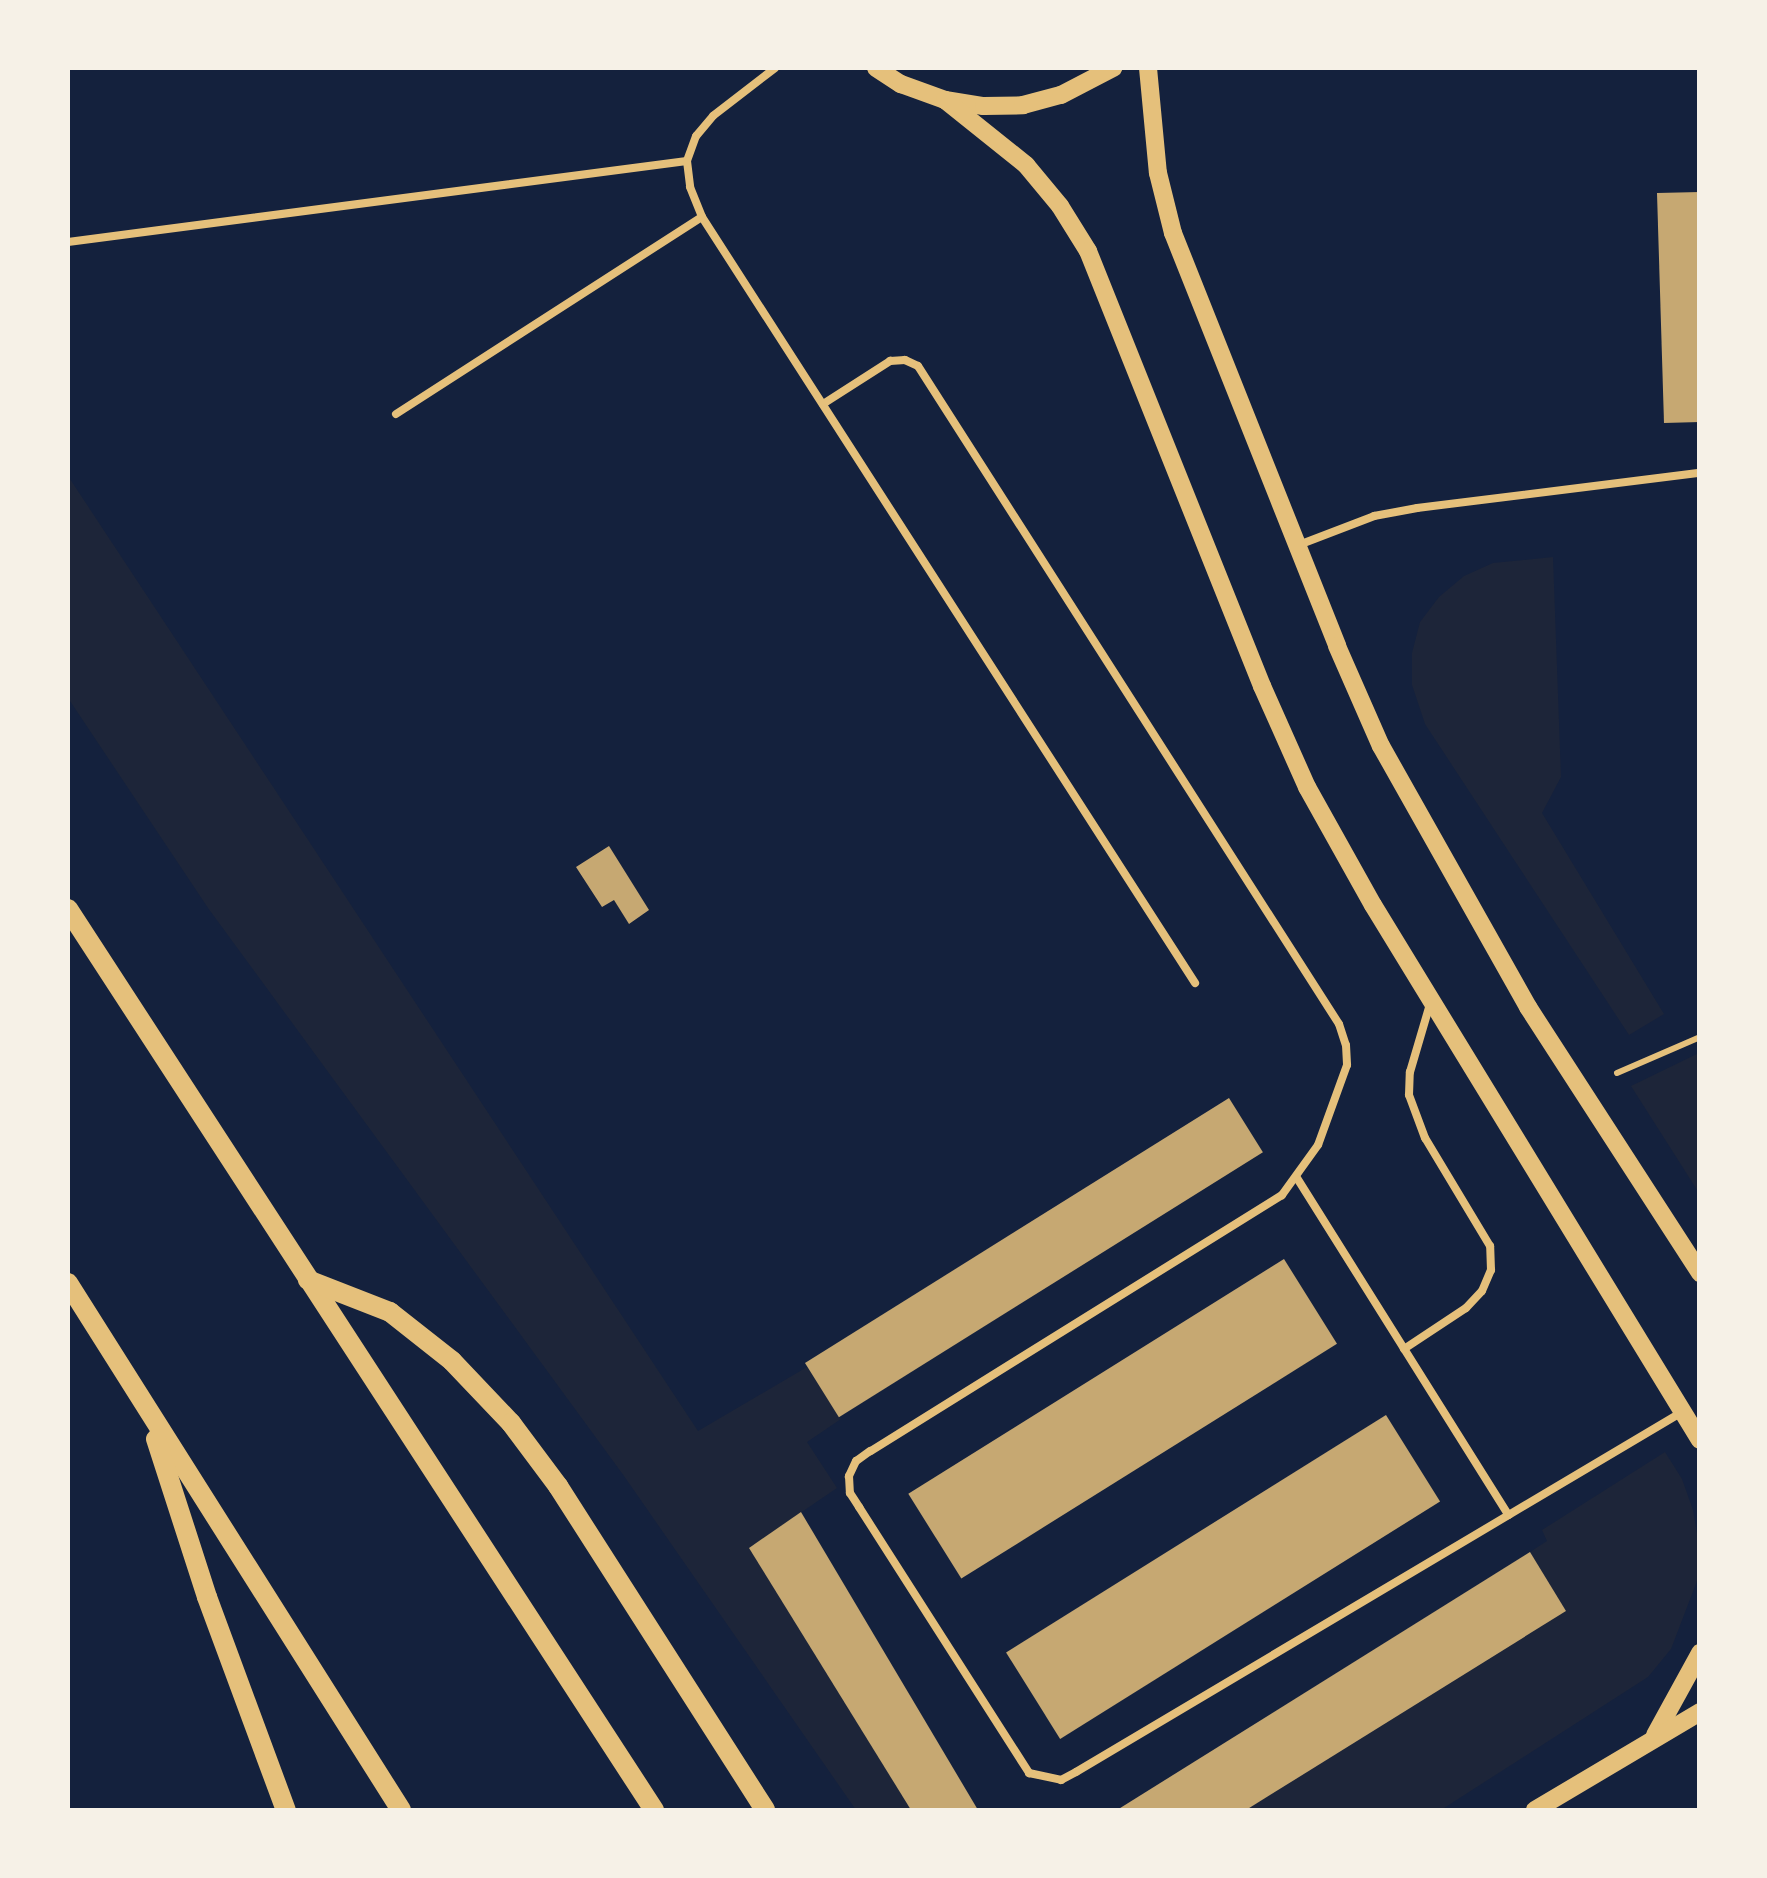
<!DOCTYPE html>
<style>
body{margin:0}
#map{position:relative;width:1767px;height:1878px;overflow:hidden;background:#14213d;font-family:"Crimson Pro",serif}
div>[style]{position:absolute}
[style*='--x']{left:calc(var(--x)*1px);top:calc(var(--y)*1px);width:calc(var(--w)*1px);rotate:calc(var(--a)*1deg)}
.green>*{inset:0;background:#1d2539}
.building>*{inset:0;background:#c6a872;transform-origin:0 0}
.path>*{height:6px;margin:-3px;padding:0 3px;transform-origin:3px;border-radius:3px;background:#e5c07b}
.service>*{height:8px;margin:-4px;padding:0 4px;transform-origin:4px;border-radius:4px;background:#e5c07b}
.tertiary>*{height:18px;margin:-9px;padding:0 9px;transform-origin:9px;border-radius:9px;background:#e5c07b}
.secondary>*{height:20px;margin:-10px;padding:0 10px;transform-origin:10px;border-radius:10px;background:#e5c07b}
span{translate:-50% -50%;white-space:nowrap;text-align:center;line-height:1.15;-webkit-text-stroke:8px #f6f1e7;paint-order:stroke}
.frame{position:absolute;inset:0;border:70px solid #f6f1e7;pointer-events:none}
</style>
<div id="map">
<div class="green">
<div style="clip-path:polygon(68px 476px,698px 1431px,807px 1367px,841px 1419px,807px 1442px,837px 1488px,749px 1548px,911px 1810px,856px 1810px,624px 1476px,208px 908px,68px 698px)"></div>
<div style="clip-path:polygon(1553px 557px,1561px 777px,1542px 813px,1664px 1014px,1629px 1035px,1425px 724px,1412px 685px,1412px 653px,1420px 622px,1439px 597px,1464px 576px,1493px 563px)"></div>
<div style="clip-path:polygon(1699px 1053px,1700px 1053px,1699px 1193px,1631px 1086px)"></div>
<div style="clip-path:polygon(1665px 1452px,1682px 1479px,1693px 1510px,1699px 1545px,1697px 1581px,1671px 1649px,1648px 1677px,1441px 1810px,1246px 1810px,1566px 1611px,1530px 1552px,1547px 1541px,1542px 1530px)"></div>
</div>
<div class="building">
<div style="clip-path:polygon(1700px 192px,1700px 422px,1664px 423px,1657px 193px)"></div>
<div style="clip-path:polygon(609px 846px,649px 910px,629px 924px,614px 900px,602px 907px,576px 867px)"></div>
<div style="left:1229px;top:1098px;width:64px;height:500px;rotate:58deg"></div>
<div style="left:1284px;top:1259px;width:100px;height:443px;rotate:58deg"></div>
<div style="left:1386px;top:1415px;width:102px;height:448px;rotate:58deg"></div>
<div style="clip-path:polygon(801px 1512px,978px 1810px,911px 1810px,749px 1548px)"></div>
<div style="clip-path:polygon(1530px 1552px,1566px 1611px,1246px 1810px,1117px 1810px)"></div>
</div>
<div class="path">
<div style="--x:1617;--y:1073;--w:90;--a:-23.4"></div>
</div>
<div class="service">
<div style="--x:775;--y:68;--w:78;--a:142.3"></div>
<div style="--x:713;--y:116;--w:26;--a:130"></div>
<div style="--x:696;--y:136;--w:27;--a:110"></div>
<div style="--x:687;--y:161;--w:26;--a:83"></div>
<div style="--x:690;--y:187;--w:32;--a:68"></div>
<div style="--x:702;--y:217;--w:911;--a:57.23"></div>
<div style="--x:68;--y:242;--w:624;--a:-7.46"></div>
<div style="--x:823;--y:404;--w:80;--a:-32.7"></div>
<div style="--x:890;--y:361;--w:15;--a:-4"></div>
<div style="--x:905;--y:360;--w:14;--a:25"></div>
<div style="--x:918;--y:366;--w:781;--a:57.39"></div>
<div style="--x:1339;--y:1024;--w:22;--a:72"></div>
<div style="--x:1346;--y:1045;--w:20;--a:87"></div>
<div style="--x:1347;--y:1065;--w:85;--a:109.9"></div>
<div style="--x:1318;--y:1145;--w:62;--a:125.8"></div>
<div style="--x:1282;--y:1195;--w:485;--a:148.1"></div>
<div style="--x:870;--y:1451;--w:17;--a:144"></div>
<div style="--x:856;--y:1461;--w:17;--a:115"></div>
<div style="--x:849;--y:1476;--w:17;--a:87"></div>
<div style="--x:850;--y:1493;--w:17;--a:57"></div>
<div style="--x:859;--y:1507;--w:316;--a:57.4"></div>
<div style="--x:1029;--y:1773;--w:33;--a:12"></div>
<div style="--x:1061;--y:1780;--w:17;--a:-28"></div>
<div style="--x:1076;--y:1772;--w:705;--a:-30.71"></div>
<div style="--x:396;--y:414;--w:364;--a:-32.8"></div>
<div style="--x:1296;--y:546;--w:84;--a:-21"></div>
<div style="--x:1374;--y:516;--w:44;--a:-10.5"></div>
<div style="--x:1417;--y:508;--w:285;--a:-7.1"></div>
<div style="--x:1297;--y:1178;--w:398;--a:57.9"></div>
<div style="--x:1404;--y:1349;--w:74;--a:-33.5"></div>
<div style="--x:1466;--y:1308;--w:23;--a:-47"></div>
<div style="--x:1482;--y:1291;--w:23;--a:-67"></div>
<div style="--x:1491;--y:1270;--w:24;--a:-92"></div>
<div style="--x:1490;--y:1246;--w:126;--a:-121"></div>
<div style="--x:1425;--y:1138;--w:46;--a:-110.4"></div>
<div style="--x:1409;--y:1095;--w:23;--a:-88"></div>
<div style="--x:1410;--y:1072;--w:71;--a:-73.6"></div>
</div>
<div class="tertiary">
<div style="--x:876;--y:68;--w:30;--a:33"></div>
<div style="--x:901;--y:84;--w:47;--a:20"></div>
<div style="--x:945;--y:100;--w:39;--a:9"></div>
<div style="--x:984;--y:106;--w:39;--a:-1"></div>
<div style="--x:1023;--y:105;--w:39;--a:-15"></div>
<div style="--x:1061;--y:95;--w:59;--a:-27.4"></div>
<div style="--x:1148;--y:68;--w:105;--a:84.6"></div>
<div style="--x:1158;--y:173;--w:62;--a:76"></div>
<div style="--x:1173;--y:233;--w:444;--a:68.3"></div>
<div style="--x:1337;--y:646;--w:109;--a:66.3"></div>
<div style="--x:1381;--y:746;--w:300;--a:60.6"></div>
<div style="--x:1528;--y:1007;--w:317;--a:57.1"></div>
<div style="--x:945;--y:100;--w:104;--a:38.7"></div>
<div style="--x:1026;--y:165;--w:53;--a:50.3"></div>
<div style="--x:1060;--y:206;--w:53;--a:58.1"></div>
<div style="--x:1088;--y:251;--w:469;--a:68.2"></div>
<div style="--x:1262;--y:686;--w:111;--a:66"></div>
<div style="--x:1307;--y:787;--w:135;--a:60.8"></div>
<div style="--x:1373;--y:905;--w:627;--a:58.57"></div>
<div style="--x:1655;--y:1735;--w:94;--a:-61.2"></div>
<div style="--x:1535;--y:1810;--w:192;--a:-30.7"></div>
</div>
<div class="secondary">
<div style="--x:68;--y:909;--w:1075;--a:56.96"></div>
<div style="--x:308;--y:1280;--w:88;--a:21.3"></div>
<div style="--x:390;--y:1312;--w:79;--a:38.3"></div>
<div style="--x:452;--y:1361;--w:86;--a:46.4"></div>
<div style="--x:511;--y:1423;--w:79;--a:53.3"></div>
<div style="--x:558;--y:1486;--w:384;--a:57.4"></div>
<div style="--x:68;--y:1283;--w:623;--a:57.71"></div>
<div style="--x:156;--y:1439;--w:166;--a:72.1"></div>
<div style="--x:207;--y:1597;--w:227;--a:69.7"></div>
</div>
<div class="frame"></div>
</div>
